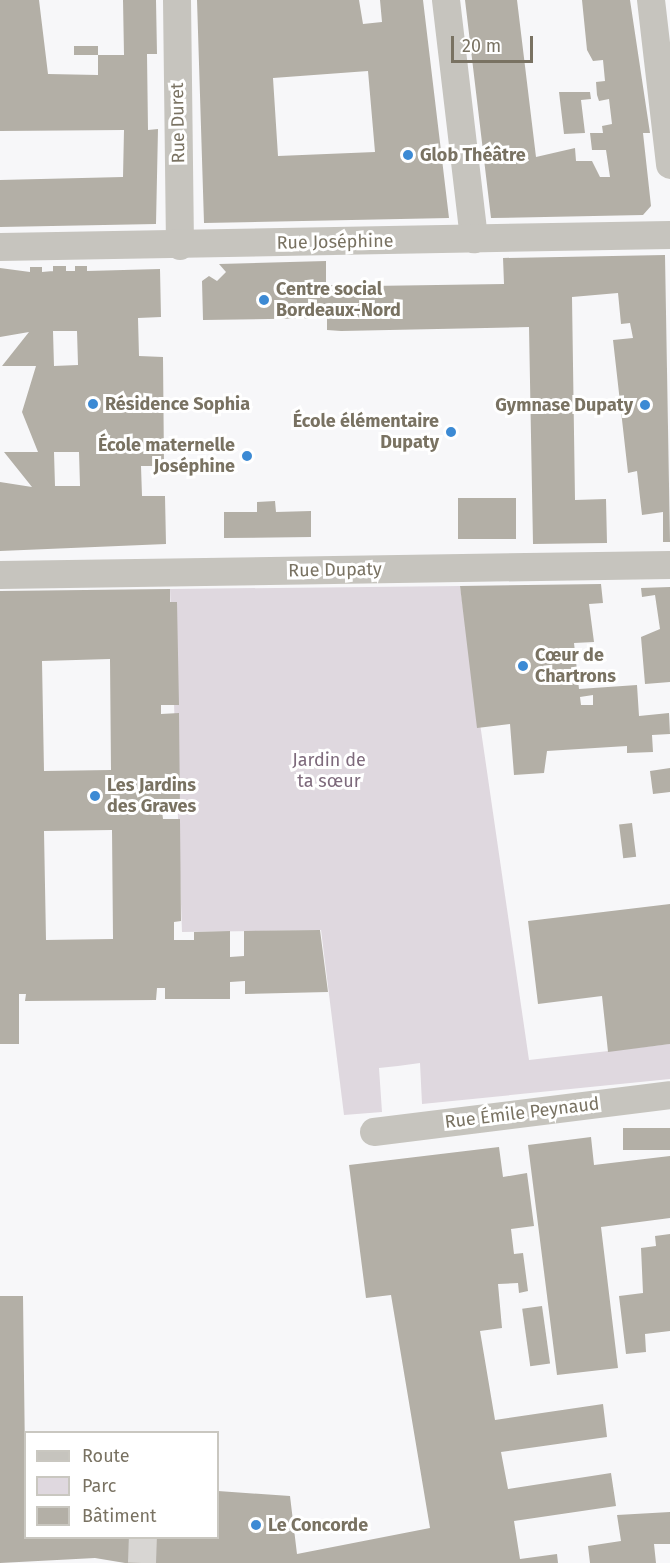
<!DOCTYPE html>
<meta charset="utf-8">
<style>
body{margin:0}
#map{position:relative;width:670px;height:1563px;overflow:hidden;background:#f7f7f9;font-family:"Fira Sans",sans-serif}
div>[style]{position:absolute}
[style*='--x']{left:calc(var(--x)*1px);top:calc(var(--y)*1px);width:calc(var(--w)*1px);rotate:calc(var(--a)*1deg)}
.green>*{inset:0;background:#dfd8df}
.building>*{inset:0;background:#b3afa6;transform-origin:0 0}
.minor-tunnel>*{height:28px;margin-top:-14px;transform-origin:0;background:repeating-linear-gradient(90deg,#d8d6d3 0 28px,transparent 0 42px)}
.minor>*{height:28px;margin:-14px;padding:0 14px;transform-origin:14px;border-radius:14px;background:#c6c4be}
.dots>*{width:16px;height:16px;translate:-50% -50%;box-sizing:border-box;border:3px solid #fff;border-radius:50%}
span{translate:-50% -50%;white-space:nowrap;text-align:center;line-height:1.15;-webkit-text-stroke:6px #fff;paint-order:stroke}
.street-label{font-size:18px;color:#797262}
.poi-label{font-size:18px;color:#797262;font-weight:700}
.left{translate:0 -50%;text-align:left}
.right{translate:-100% -50%;text-align:right}
.park-label{font-size:18px;color:#7d697b}
.legend{position:absolute;left:24px;top:1431px;width:195px;height:108px;box-sizing:border-box;background:#fff;border:2px solid #c9c7c0;margin:0;padding:8px 10px;list-style:none;font-size:18px;color:#797262}
.legend li{display:flex;align-items:center;gap:12px;height:30px}
.legend b{width:30px;border:2px solid #c9c7c0}
.scale{position:absolute;left:451px;top:36px;width:82px;height:27px;box-sizing:border-box;border:3px solid #797262;border-top:0;padding-left:8px;font-size:18px;line-height:21px;white-space:nowrap;color:#797262;-webkit-text-stroke:4px #fff;paint-order:stroke}
</style>
<div id="map">
<div class="green">
<div style="clip-path:polygon(460px 586px,529px 1060px,670px 1044px,670px 1079px,422px 1104px,420px 1063px,398px 1066px,379px 1068px,382px 1112px,344px 1115px,321px 930px,182px 932px,170px 589px)"></div>
</div>
<div class="building">
<div style="clip-path:polygon(0 0,39px 0,48px 74px,98px 75px,98px 55px,124px 55px,123px 0,156px 0,157px 54px,147px 54px,148px 130px,158px 129px,156px 224px,0 227px,0 180px,123px 177px,124px 130px,0 131px)"></div>
<div style="clip-path:polygon(evenodd,197px 0,359px 0,363px 24px,382px 22px,380px 0,423px 0,449px 218px,204px 223px,197px 0,368px 71px,375px 152px,278px 156px,273px 78px,368px 71px)"></div>
<div style="clip-path:polygon(465px 0,517px 0,536px 157px,575px 148px,576px 161px,592px 161px,600px 177px,610px 177px,606px 150px,592px 150px,590px 133px,603px 133px,602px 126px,612px 124px,609px 99px,599px 101px,597px 95px,596px 82px,605px 81px,603px 60px,593px 61px,587px 50px,582px 0,630px 0,650px 133px,643px 133px,651px 206px,643px 215px,491px 218px)"></div>
<div style="left:74px;top:46px;width:24px;height:9px"></div>
<div style="clip-path:polygon(559px 92px,590px 92px,591px 99px,581px 100px,585px 133px,564px 134px)"></div>
<div style="clip-path:polygon(665px 255px,670px 542px,663px 542px,663px 512px,642px 515px,637px 471px,628px 473px,613px 340px,633px 338px,630px 323px,621px 324px,618px 293px,572px 297px,575px 500px,606px 499px,607px 543px,533px 544px,529px 327px,341px 331px,327px 330px,327px 318px,203px 320px,202px 281px,209px 276px,217px 281px,226px 272px,219px 264px,326px 261px,326px 285px,370px 286px,504px 284px,503px 258px)"></div>
<div style="clip-path:polygon(evenodd,53px 266px,66px 266px,66px 271px,75px 271px,75px 266px,87px 266px,87px 271px,160px 269px,161px 317px,138px 318px,139px 356px,163px 357px,164px 466px,141px 466px,142px 496px,165px 496px,166px 544px,0 551px,0 482px,32px 487px,4px 452px,38px 452px,22px 412px,36px 366px,2px 366px,29px 332px,0 337px,0 268px,30px 272px,30px 267px,42px 267px,42px 272px,53px 271px,53px 266px,53px 331px,77px 331px,78px 365px,54px 366px,53px 331px,53px 266px,54px 452px,79px 452px,80px 486px,55px 486px,54px 452px)"></div>
<div style="left:458px;top:498px;width:58px;height:41px"></div>
<div style="clip-path:polygon(275px 501px,276px 512px,311px 511px,311px 537px,224px 538px,224px 512px,257px 512px,257px 502px)"></div>
<div style="clip-path:polygon(evenodd,601px 584px,603px 603px,589px 604px,594px 642px,574px 643px,579px 689px,637px 685px,639px 716px,669px 713px,670px 734px,652px 735px,653px 752px,627px 753px,627px 746px,547px 751px,544px 773px,514px 775px,510px 724px,477px 728px,460px 586px,601px 584px,593px 695px,593px 705px,581px 705px,580px 697px,593px 695px)"></div>
<div style="clip-path:polygon(670px 587px,670px 682px,645px 684px,641px 637px,660px 629px,655px 595px,642px 597px,641px 588px)"></div>
<div style="clip-path:polygon(evenodd,170px 589px,170px 602px,177px 602px,179px 705px,161px 705px,161px 714px,179px 713px,180px 811px,162px 811px,163px 819px,180px 819px,181px 921px,174px 922px,174px 940px,194px 940px,194px 932px,230px 931px,230px 957px,244px 956px,244px 931px,320px 930px,328px 992px,245px 994px,245px 981px,230px 982px,230px 999px,165px 999px,165px 988px,157px 988px,156px 1000px,25px 1001px,26px 994px,19px 994px,19px 1044px,0 1044px,0 591px,170px 589px,110px 659px,111px 770px,44px 771px,42px 661px,110px 659px,170px 589px,112px 830px,113px 939px,46px 940px,44px 831px,112px 830px)"></div>
<div style="clip-path:polygon(670px 768px,670px 792px,653px 794px,650px 771px)"></div>
<div style="left:632px;top:823px;width:34px;height:13px;rotate:83deg"></div>
<div style="clip-path:polygon(670px 904px,670px 1044px,608px 1052px,602px 996px,538px 1004px,528px 921px)"></div>
<div style="left:670px;top:1128px;width:22px;height:47px;rotate:90deg"></div>
<div style="clip-path:polygon(591px 1137px,594px 1165px,670px 1156px,670px 1218px,601px 1227px,618px 1368px,557px 1375px,528px 1145px)"></div>
<div style="clip-path:polygon(499px 1147px,503px 1177px,527px 1173px,534px 1226px,511px 1229px,514px 1254px,523px 1253px,528px 1291px,519px 1293px,518px 1283px,498px 1284px,502px 1328px,480px 1331px,495px 1420px,603px 1404px,607px 1437px,501px 1452px,508px 1489px,611px 1473px,616px 1506px,514px 1521px,520px 1559px,557px 1554px,558px 1563px,125px 1563px,95px 1558px,0 1563px,0 1296px,23px 1296px,26px 1538px,218px 1538px,218px 1491px,290px 1496px,297px 1554px,430px 1528px,391px 1295px,366px 1298px,349px 1165px)"></div>
<div style="clip-path:polygon(670px 1234px,670px 1331px,645px 1334px,646px 1352px,626px 1354px,619px 1296px,643px 1293px,641px 1248px,656px 1246px,655px 1236px)"></div>
<div style="left:542px;top:1306px;width:58px;height:20px;rotate:82deg"></div>
<div style="clip-path:polygon(670px 1512px,670px 1544px,654px 1544px,656px 1563px,590px 1563px,588px 1546px,621px 1541px,617px 1515px)"></div>
</div>
<div class="minor-tunnel">
<div style="--x:142;--y:1563;--w:25;--a:-88"></div>
</div>
<div class="minor">
<div style="--x:177;--y:0;--w:246;--a:89.3"></div>
<div style="--x:446;--y:0;--w:241;--a:83.3"></div>
<div style="--x:651;--y:0;--w:166;--a:83.4"></div>
<div style="--x:0;--y:247;--w:670;--a:-1.03"></div>
<div style="--x:0;--y:575;--w:670;--a:-0.86"></div>
<div style="--x:374;--y:1132;--w:298;--a:-7.1"></div>
</div>
<div class="dots">
<div style="left:408px;top:155px;background:#3c8ad4"></div>
<div style="left:264px;top:300px;background:#3c8ad4"></div>
<div style="left:93px;top:404px;background:#3c8ad4"></div>
<div style="left:645px;top:405px;background:#3c8ad4"></div>
<div style="left:451px;top:432px;background:#3c8ad4"></div>
<div style="left:247px;top:456px;background:#3c8ad4"></div>
<div style="left:523px;top:666px;background:#3c8ad4"></div>
<div style="left:95px;top:796px;background:#3c8ad4"></div>
<div style="left:256px;top:1525px;background:#3c8ad4"></div>
</div>
<div class="street-label">
<span style="left:178px;top:123px;rotate:-91deg">Rue Duret</span>
<span style="left:335px;top:242px;rotate:-1deg">Rue Joséphine</span>
<span style="left:335px;top:570px;rotate:-1deg">Rue Dupaty</span>
<span style="left:522px;top:1113px;rotate:-7deg">Rue Émile Peynaud</span>
</div>
<div class="poi-label">
<span class="left" style="left:420px;top:155px">Glob Théâtre</span>
<span class="left" style="left:276px;top:300px">Centre social<br>Bordeaux-Nord</span>
<span class="left" style="left:105px;top:404px">Résidence Sophia</span>
<span class="right" style="left:633px;top:405px">Gymnase Dupaty</span>
<span class="right" style="left:439px;top:432px">École élémentaire<br>Dupaty</span>
<span class="right" style="left:235px;top:456px">École maternelle<br>Joséphine</span>
<span class="left" style="left:535px;top:666px">Cœur de<br>Chartrons</span>
<span class="left" style="left:107px;top:796px">Les Jardins<br>des Graves</span>
<span class="left" style="left:268px;top:1525px">Le Concorde</span>
</div>
<div class="park-label">
<span style="left:329px;top:771px">Jardin de<br>ta sœur</span>
</div>
<ul class="legend">
<li><b style="height:8px;background:#c6c4be"></b>Route</li>
<li><b style="height:16px;background:#dfd8df"></b>Parc</li>
<li><b style="height:16px;background:#b3afa6"></b>Bâtiment</li>
</ul>
<div class="scale">20 m</div>
</div>
